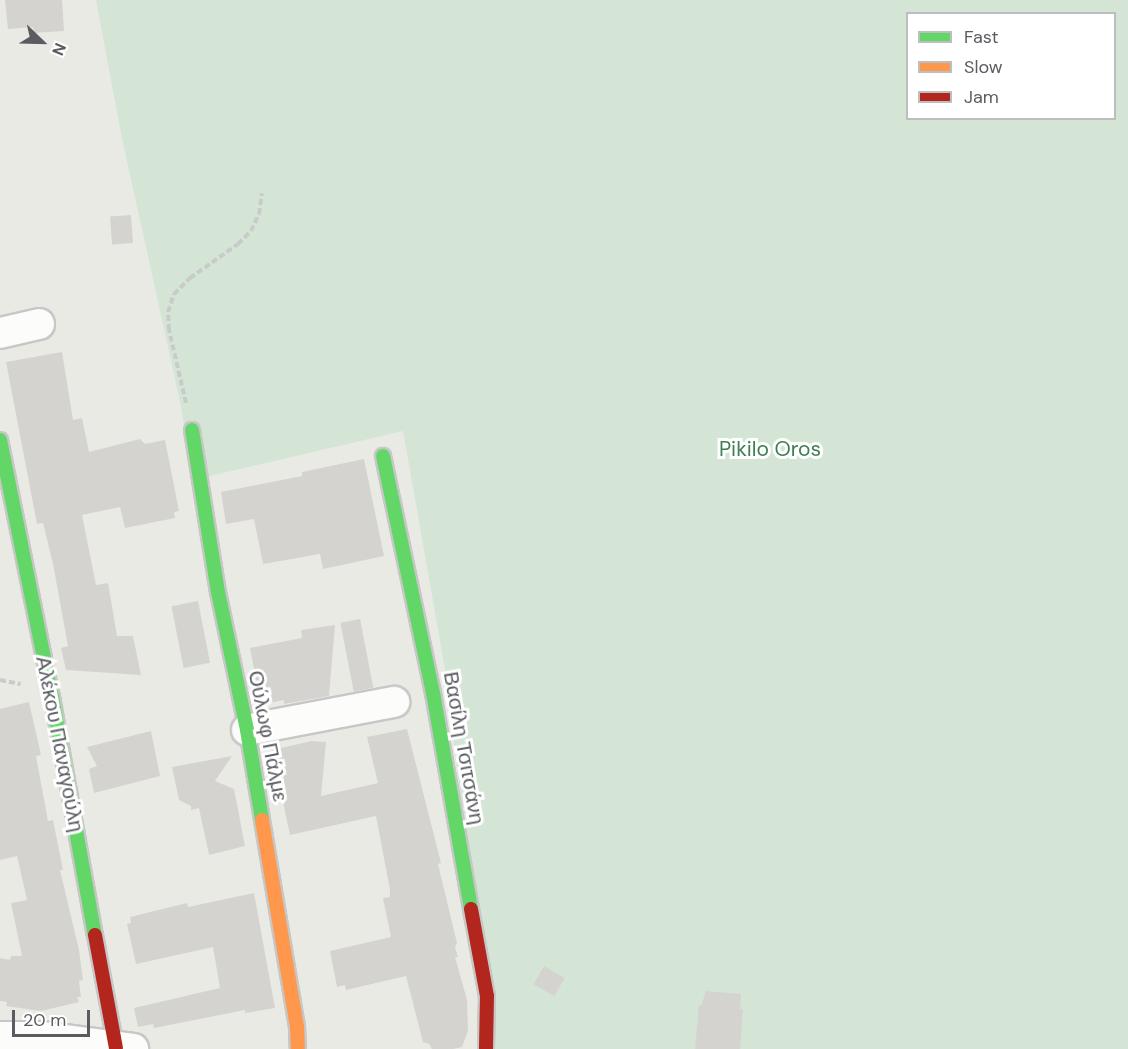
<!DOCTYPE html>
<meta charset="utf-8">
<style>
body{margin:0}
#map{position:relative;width:1128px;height:1049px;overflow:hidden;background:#eaeae5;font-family:"DM Sans",sans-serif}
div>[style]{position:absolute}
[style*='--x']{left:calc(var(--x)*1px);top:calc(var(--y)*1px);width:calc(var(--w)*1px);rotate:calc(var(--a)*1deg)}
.green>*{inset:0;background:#d4e5d6}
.building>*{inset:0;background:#d4d3d0;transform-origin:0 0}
.path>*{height:4px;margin-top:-2px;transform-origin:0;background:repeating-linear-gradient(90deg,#c8cbca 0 6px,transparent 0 9px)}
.roads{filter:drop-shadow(2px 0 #c7c7c7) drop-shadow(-2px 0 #c7c7c7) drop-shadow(0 2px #c7c7c7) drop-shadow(0 -2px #c7c7c7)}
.street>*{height:30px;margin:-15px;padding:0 15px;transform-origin:15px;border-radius:15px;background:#fcfcfb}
.fast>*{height:14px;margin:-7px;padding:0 7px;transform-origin:7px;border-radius:7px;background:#63d668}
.slow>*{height:14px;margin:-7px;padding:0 7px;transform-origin:7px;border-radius:7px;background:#ff974d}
.jam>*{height:14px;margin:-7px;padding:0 7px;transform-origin:7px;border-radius:7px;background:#b3261e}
span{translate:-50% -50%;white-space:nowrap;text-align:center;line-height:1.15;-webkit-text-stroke:6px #fff;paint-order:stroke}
.park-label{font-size:21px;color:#3e7e50}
.street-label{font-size:21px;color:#5b5c62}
.legend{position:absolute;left:906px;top:12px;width:210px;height:108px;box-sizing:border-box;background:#fff;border:2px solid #bdbec0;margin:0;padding:8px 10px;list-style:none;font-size:18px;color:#5b5c62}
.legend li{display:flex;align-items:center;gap:12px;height:30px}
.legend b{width:30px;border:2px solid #bdbec0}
.north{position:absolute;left:12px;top:12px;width:60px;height:60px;-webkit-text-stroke:4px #fff;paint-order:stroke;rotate:113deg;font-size:16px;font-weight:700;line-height:24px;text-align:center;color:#5b5c62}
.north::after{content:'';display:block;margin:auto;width:21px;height:27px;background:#5b5c62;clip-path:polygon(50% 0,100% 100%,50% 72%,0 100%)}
.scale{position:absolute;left:12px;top:1010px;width:78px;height:27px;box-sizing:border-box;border:3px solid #5b5c62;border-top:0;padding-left:8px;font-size:18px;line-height:21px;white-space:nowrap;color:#5b5c62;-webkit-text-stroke:4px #fff;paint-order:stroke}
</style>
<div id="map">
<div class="green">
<div style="clip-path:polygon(evenodd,96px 0,1128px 0,1128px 1049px,489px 1049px,446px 675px,403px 431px,193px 480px,181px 406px,121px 134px,96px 0,908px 14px,1114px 14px,1114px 118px,908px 118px,908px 14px)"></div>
</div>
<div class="building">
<div style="clip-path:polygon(5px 0,62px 0,64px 31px,34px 33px,33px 27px,8px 29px)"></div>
<div style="left:131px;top:215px;width:28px;height:21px;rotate:86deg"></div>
<div style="clip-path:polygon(62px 352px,73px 420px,82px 418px,89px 452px,140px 439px,145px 444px,165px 440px,179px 511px,174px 512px,175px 518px,125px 528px,120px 507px,82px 515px,96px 585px,108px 583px,117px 636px,133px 636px,141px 675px,66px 670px,61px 648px,68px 646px,53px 564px,43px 523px,37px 524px,6px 362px)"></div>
<div style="clip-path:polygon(364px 459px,384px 556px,323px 569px,320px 554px,263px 564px,254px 519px,226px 524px,221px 492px,302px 476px,302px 472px)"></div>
<div style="left:198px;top:601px;width:63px;height:27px;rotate:79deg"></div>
<div style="left:360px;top:619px;width:70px;height:20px;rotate:79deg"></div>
<div style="clip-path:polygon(335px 625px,329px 696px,284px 704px,284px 700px,261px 705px,250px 648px,302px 638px,301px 630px)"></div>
<div style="clip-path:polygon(29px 702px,41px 755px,36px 756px,48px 821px,53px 820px,63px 870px,60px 870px,79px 950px,83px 980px,79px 981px,81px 997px,77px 997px,79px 1002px,41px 1011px,6px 1006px,7px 1002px,0 1001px,0 958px,10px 960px,11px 956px,22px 956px,11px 903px,27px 900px,17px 856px,0 860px,0 709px)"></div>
<div style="clip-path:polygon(407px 729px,441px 863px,438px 864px,457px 943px,455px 947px,458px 957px,455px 957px,467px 1000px,468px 1031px,462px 1047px,453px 1049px,432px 1049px,429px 1044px,423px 1042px,406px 976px,346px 990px,345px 985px,337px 987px,330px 951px,391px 937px,383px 898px,390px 897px,390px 890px,376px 816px,290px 835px,272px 750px,312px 741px,326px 742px,321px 796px,378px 783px,367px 737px)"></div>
<div style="clip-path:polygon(151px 731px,160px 776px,94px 793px,89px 769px,97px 766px,87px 747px)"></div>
<div style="clip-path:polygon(232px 756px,215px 781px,234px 789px,245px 846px,209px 855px,199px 808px,191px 810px,191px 806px,179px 800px,172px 767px)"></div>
<div style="clip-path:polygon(254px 893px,275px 1008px,245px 1013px,245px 1010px,154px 1028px,153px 1024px,138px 1027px,134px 1008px,220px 988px,213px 947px,136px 964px,127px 924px,131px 923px,130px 917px,187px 903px,188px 907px)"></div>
<div style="left:544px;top:966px;width:24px;height:21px;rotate:30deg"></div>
<div style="clip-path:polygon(706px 991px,741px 994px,740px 1009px,743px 1009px,740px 1049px,695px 1049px,699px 1005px,701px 1006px)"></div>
</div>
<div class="path">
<div style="--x:186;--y:403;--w:75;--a:-103.1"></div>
<div style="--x:169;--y:330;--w:18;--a:-93"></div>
<div style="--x:168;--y:312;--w:19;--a:-72"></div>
<div style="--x:174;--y:294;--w:23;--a:-45"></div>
<div style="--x:190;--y:278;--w:59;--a:-35.3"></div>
<div style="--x:238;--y:244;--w:18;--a:-45"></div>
<div style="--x:251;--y:231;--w:19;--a:-65"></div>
<div style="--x:259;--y:214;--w:21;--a:-82"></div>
<div style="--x:0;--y:680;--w:21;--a:11"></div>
</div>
<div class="roads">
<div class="street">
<div style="--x:0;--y:333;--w:40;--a:-13"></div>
<div style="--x:247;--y:730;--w:150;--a:-10.8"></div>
<div style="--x:0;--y:1037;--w:41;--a:0"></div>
<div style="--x:41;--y:1037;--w:93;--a:7.4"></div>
</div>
<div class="fast">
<div style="--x:192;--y:430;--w:164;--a:80.9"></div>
<div style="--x:218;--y:592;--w:141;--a:78.1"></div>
<div style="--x:247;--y:730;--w:91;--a:80.5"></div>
<div style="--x:0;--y:440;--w:262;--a:78.6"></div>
<div style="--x:52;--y:697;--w:242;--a:79.8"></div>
<div style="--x:383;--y:456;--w:242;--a:78.1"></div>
<div style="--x:433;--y:693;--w:219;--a:80"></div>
</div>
<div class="slow">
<div style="--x:262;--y:820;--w:209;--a:80.4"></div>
<div style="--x:297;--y:1026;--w:23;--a:88"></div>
</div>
<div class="jam">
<div style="--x:471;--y:909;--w:88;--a:79.6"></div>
<div style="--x:487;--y:996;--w:53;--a:91.1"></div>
<div style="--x:95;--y:935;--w:115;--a:79.5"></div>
</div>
</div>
<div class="park-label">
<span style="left:770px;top:449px">Pikilo Oros</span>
</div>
<div class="street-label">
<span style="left:268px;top:736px;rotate:79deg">Ούλωφ Πάλμε</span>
<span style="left:60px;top:744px;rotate:79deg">Αλέκου Παναγούλη</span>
<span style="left:464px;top:748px;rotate:80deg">Βασίλη Τσιτσάνη</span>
</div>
<ul class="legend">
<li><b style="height:8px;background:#63d668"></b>Fast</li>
<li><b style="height:8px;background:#ff974d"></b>Slow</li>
<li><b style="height:8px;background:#b3261e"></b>Jam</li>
</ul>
<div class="north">N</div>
<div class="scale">20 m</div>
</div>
